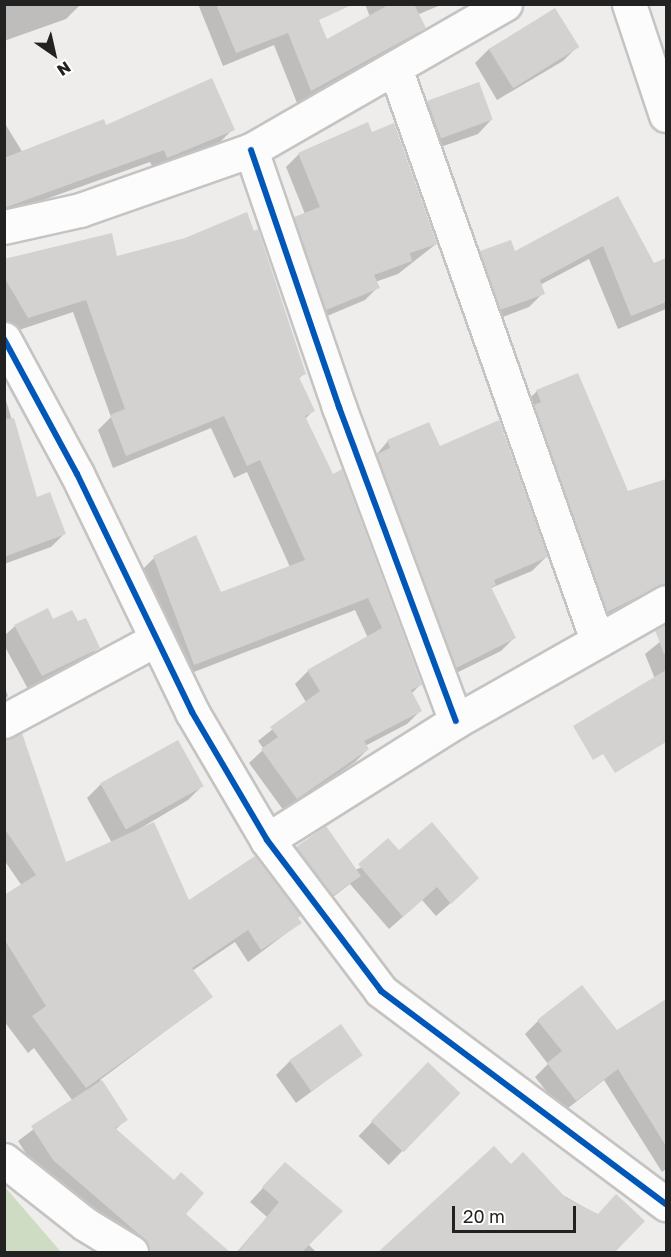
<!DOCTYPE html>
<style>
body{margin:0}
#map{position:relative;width:671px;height:1257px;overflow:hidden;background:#efedeb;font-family:"Golos Text",sans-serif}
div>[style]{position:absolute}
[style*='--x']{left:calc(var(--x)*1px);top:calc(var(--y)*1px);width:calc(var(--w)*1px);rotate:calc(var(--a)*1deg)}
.forest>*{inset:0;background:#cddcc2}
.shadow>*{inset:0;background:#0003;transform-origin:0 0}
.building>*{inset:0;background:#d4d2d0;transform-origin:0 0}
.roads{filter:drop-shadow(2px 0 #c5c4c3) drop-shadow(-2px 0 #c5c4c3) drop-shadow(0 2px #c5c4c3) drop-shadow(0 -2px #c5c4c3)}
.minor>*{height:33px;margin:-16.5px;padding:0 16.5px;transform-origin:16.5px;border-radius:16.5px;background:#fdfcfc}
.cycleway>*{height:6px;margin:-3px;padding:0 3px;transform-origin:3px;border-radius:3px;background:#0057b8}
span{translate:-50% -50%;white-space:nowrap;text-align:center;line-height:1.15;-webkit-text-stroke:4.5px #fff;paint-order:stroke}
.frame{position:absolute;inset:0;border:6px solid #222;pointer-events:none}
.north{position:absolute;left:24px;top:24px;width:60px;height:60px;-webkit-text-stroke:4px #fff;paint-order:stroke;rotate:146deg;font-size:16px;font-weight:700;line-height:24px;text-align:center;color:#222}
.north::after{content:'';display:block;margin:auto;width:21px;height:27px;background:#222;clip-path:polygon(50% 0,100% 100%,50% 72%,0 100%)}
.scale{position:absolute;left:452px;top:1206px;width:124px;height:27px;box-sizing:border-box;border:3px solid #222;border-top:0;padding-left:8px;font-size:18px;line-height:21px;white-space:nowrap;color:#222;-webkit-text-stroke:4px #fff;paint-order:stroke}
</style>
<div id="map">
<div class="forest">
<div style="clip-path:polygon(5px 1187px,61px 1252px,5px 1252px)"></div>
</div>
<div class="shadow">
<div style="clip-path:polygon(4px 4px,79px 4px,79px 6px,66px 19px,4px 41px)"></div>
<div style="clip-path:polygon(198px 4px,311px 4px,326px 41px,370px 17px,365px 4px,443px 4px,417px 15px,424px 27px,411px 41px,297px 103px,274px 45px,223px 66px)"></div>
<div style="clip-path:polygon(554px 10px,577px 47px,563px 61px,497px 100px,475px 63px,489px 49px)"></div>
<div style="clip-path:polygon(428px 102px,491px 120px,478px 134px,426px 152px,414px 116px)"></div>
<div style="clip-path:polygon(4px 122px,23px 153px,105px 127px,233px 129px,220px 142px,154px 170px,150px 162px,4px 214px)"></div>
<div style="clip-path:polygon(299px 154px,436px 244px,398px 274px,375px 282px,378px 287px,365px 300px,313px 322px,282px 231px,294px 218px,305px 214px,286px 167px)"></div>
<div style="clip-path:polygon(617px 198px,653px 265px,665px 260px,666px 309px,618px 329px,589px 259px,540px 285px,543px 293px,529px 307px,487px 323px,467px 266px,480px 252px,510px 242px,514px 253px)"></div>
<div style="clip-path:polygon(116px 257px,304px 374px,298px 379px,313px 411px,305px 419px,421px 684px,411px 694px,420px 711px,407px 724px,365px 746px,368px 749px,355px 762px,284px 811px,249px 763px,264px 749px,258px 741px,306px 702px,295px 684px,308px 671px,368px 638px,355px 610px,181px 677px,141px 571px,154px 558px,220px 594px,290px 567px,247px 472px,234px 478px,211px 428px,113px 468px,98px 430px,111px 417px,73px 312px,4px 335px,4px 261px)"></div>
<div style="clip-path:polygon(537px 391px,627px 493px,666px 481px,666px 571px,642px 579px,647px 590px,633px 603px,593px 624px,523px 405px)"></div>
<div style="clip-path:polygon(4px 394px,36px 499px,64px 534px,51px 547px,4px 564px)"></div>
<div style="clip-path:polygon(388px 441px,439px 448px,546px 557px,532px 571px,491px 588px,514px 638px,501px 651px,442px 680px,364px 469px)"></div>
<div style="clip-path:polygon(53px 621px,98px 648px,84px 661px,28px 689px,4px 645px,4px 636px,15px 626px)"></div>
<div style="clip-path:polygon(666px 637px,666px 709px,605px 733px,655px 679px,645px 654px)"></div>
<div style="clip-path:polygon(4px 685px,8px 696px,4px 700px)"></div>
<div style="clip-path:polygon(4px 741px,65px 864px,112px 843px,87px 798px,101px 784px,202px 786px,188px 800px,129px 835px,188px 902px,297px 919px,300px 923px,248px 962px,235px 942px,192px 971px,211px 997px,100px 1080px,126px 1119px,115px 1130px,183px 1214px,228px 1252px,129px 1252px,39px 1174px,18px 1141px,72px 1100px,34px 1048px,28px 1053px,4px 1021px,4px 897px,22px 886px,4px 860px)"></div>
<div style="clip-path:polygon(325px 828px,355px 870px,399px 852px,464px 891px,436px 916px,422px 900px,389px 929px,350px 884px,318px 908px,283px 862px)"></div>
<div style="clip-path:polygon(666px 1001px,666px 1169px,662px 1172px,604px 1080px,563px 1112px,535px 1077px,548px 1064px,525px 1034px,538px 1021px,616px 1032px)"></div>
<div style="clip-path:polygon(361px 1055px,296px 1103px,276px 1075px,290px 1061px)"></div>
<div style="left:428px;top:1064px;width:42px;height:100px;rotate:44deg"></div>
<div style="clip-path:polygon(494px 1148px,511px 1166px,598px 1215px,642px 1221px,613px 1252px,380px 1252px)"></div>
<div style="clip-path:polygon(272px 1178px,308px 1244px,316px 1252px,237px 1252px,267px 1217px,250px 1202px)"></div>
</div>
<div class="building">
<div style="clip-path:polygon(216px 4px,354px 4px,319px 20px,327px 39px,390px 4px,414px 4px,426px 28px,311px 91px,288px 33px,236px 53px)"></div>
<div style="left:555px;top:8px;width:46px;height:78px;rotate:58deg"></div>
<div style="clip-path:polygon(212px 78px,235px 130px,167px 158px,164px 150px,4px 208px,4px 158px,104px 119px,106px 125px)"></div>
<div style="left:479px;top:82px;width:40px;height:55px;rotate:70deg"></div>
<div style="clip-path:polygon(368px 122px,372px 132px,394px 123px,437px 244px,410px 253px,412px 261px,374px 275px,380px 288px,326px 310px,294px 217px,320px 207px,298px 153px)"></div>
<div style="clip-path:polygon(618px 196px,654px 263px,666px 258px,666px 302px,631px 316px,603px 246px,540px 280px,545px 294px,500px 310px,480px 251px,511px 240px,515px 251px)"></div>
<div style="clip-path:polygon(247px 212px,254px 231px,258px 229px,306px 374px,299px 377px,315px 411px,305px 416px,333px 474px,342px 469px,422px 685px,411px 690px,422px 711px,364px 741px,369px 749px,297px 799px,261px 749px,278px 737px,270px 727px,320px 691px,307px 670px,382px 628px,368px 598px,194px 665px,153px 556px,196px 535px,221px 592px,305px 560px,260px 460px,247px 466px,224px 416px,126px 456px,110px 415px,125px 409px,86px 300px,28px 318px,4px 277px,4px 259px,112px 233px,117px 256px,185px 238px)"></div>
<div style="clip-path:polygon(578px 373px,628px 491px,666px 479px,666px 583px,607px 612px,534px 405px,541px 402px,536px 390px)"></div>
<div style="clip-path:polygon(14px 418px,37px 497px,50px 492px,66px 534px,4px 557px,4px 419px)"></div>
<div style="clip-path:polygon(499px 420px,548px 557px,494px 580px,496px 585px,491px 587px,516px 638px,456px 668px,377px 454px,390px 448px,387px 440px,429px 422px,440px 446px)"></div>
<div style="clip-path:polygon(48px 608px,53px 619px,72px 610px,78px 621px,86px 618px,100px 648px,42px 676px,14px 625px)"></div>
<div style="clip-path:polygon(666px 623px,666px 654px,664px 654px,655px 630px)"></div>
<div style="clip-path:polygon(666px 670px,666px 742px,615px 773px,603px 754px,593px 760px,573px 726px)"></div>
<div style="clip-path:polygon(22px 733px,66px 862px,154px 822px,189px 900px,255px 856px,301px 916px,298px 918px,302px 923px,261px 950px,248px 930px,192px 968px,213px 997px,86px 1088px,32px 1016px,46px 1006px,4px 939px,4px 895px,36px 875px,4px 828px,4px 740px)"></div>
<div style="left:178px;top:740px;width:53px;height:89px;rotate:61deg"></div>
<div style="clip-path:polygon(432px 822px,479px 878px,451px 904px,437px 887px,403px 917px,358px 864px,388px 838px,399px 850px)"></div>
<div style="left:326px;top:826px;width:61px;height:37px;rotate:55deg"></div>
<div style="clip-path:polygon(582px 985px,617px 1030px,666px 999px,666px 1146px,618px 1069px,576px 1101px,547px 1063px,562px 1051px,537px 1020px)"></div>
<div style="left:341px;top:1024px;width:38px;height:63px;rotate:55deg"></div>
<div style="left:428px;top:1062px;width:45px;height:82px;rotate:44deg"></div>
<div style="clip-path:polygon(102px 1080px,128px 1120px,115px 1128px,174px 1180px,181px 1172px,204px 1193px,186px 1214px,230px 1252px,150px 1252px,141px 1236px,53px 1160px,31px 1126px)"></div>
<div style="clip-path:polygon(494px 1146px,511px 1164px,523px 1152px,566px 1198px,598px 1214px,616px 1194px,645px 1221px,615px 1252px,378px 1252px)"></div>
<div style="clip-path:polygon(285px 1162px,343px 1211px,302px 1252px,238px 1252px,279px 1202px,262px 1187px)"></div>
</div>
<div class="roads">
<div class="minor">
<div style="--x:629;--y:4;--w:117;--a:71.6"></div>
<div style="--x:395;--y:68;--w:607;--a:70.55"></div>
<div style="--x:251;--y:150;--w:272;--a:71.1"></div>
<div style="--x:339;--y:407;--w:335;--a:69.6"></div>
<div style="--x:4;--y:227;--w:78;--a:-12.6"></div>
<div style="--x:80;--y:210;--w:181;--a:-19.3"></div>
<div style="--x:251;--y:150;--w:293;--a:-29.9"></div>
<div style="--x:4;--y:339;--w:153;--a:61.6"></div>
<div style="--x:77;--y:474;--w:264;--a:64.2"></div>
<div style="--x:192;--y:712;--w:148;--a:59.6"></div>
<div style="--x:267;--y:840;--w:189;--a:52.9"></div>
<div style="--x:381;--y:991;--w:356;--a:36.8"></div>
<div style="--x:4;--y:721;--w:173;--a:-28.3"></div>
<div style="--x:267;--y:840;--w:223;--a:-32.2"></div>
<div style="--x:456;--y:721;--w:241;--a:-29.5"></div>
<div style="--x:4;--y:1160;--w:103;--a:38.3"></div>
<div style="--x:85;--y:1224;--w:54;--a:31.3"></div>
</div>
</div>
<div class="cycleway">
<div style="--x:251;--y:150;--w:272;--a:71.1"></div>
<div style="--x:339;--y:407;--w:335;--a:69.6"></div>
<div style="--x:4;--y:339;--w:153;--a:61.6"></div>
<div style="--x:77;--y:474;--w:264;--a:64.2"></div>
<div style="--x:192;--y:712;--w:148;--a:59.6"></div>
<div style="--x:267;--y:840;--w:189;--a:52.9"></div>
<div style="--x:381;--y:991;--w:356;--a:36.8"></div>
</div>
<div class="frame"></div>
<div class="north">N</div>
<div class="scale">20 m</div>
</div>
